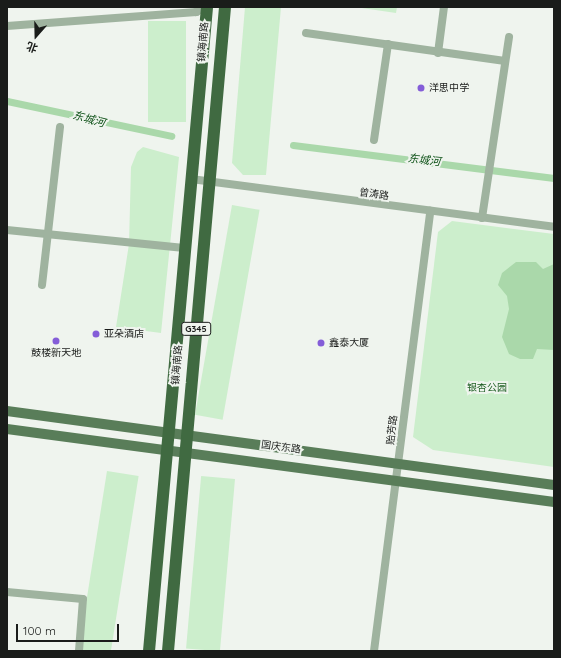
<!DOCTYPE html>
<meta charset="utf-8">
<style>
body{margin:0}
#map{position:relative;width:561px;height:658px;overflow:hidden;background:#eff4ee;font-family:Quicksand,"Noto Sans SC",sans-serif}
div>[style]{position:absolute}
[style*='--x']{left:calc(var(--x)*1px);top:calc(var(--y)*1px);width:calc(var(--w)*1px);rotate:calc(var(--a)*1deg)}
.green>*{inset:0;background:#cec;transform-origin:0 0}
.water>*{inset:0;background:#aad8aa}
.canal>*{height:7px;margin:-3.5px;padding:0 3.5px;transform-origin:3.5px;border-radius:3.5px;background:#aad8aa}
.minor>*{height:8px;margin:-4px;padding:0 4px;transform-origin:4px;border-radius:4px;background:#9fb39f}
.major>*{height:10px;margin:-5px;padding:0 5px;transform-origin:5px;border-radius:5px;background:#597d59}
.highway>*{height:12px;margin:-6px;padding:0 6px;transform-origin:6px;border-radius:6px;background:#406a41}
.dots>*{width:11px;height:11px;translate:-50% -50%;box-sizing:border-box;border:2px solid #eff4ee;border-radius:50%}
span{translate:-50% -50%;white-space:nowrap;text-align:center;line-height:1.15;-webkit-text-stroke:4px #eff4ee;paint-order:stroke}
.shield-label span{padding:1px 3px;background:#eff4ee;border:1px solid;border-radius:3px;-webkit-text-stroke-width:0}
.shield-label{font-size:9px;color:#1a1c1a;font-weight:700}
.street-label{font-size:10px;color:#1a1c1a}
.poi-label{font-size:10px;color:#1a1c1a}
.left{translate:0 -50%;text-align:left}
.park-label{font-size:10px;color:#216026}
.water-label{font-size:11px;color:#094e13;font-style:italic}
.frame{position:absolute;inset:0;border:8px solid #1a1c1a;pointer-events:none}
.north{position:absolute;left:16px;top:16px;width:40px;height:40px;-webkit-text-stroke:3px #eff4ee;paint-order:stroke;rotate:200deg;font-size:11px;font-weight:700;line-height:16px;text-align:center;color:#1a1c1a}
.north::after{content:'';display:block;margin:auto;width:14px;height:18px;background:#1a1c1a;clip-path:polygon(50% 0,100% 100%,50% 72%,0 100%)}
.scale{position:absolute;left:16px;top:624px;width:103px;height:18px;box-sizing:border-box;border:2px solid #1a1c1a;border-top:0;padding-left:5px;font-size:12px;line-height:14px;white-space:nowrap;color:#1a1c1a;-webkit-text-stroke:3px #eff4ee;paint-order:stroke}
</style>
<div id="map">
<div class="green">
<div style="clip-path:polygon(245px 7px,281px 7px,266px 175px,243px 175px,232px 163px)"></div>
<div style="clip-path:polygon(355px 7px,397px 7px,396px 13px)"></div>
<div style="left:148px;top:21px;width:38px;height:101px"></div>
<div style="clip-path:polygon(143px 147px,179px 157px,161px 333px,116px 327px,129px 244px,131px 167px,137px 152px)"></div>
<div style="left:232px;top:205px;width:28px;height:213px;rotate:10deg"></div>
<div style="clip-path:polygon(452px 221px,554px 234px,554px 467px,433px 450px,413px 437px,438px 232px)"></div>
<div style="left:107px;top:471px;width:32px;height:181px;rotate:9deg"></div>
<div style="left:235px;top:479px;width:173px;height:34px;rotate:95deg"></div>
</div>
<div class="water">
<div style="clip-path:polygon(516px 262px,536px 262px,543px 269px,554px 264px,554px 350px,537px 349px,533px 359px,520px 359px,509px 354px,502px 337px,509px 309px,507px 296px,498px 285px,502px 273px)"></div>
</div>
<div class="canal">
<div style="--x:7;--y:101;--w:168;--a:12"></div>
<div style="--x:293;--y:145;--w:263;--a:7.2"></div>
</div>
<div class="minor">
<div style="--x:7;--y:26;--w:190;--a:-4.2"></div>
<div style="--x:196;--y:12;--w:10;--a:-29"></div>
<div style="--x:306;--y:33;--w:201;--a:8"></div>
<div style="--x:438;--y:53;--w:46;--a:-82.6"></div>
<div style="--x:374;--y:140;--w:97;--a:-81.7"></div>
<div style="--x:191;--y:179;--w:366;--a:7.5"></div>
<div style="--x:482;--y:218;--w:183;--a:-81.5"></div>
<div style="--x:7;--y:230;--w:178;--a:5.8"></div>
<div style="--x:42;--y:285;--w:159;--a:-83.5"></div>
<div style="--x:7;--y:592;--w:76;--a:5.3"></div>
<div style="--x:83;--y:599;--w:52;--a:94.4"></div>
<div style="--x:374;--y:651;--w:444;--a:-82.7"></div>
</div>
<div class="major">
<div style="--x:7;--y:411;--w:552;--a:7.7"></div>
<div style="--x:7;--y:429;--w:552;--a:7.6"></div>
</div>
<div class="highway">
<div style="--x:149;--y:651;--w:647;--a:-84.85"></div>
<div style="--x:168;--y:651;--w:647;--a:-84.94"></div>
</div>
<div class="dots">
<div style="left:421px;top:88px;background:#845dd8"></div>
<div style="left:96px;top:334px;background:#845dd8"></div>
<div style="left:56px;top:341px;background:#845dd8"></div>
<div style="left:321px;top:343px;background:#845dd8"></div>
</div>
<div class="shield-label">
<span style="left:196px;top:329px">G345</span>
</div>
<div class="street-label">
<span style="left:203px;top:42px;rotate:-85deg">镇海南路</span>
<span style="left:374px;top:194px;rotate:8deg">曾涛路</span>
<span style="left:177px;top:365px;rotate:-85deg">镇海南路</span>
<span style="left:392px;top:430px;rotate:-83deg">贻芳路</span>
<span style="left:281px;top:447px;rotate:8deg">国庆东路</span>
</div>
<div class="poi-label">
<span class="left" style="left:429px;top:88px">洋思中学</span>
<span class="left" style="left:104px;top:334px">亚朵酒店</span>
<span class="left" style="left:329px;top:343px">鑫泰大厦</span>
<span style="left:56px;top:353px">鼓楼新天地</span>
</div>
<div class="park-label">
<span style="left:487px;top:388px">银杏公园</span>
</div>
<div class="water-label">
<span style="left:89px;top:119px;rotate:15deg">东城河</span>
<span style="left:424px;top:160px;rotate:7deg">东城河</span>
</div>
<div class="frame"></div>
<div class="north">北</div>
<div class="scale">100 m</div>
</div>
